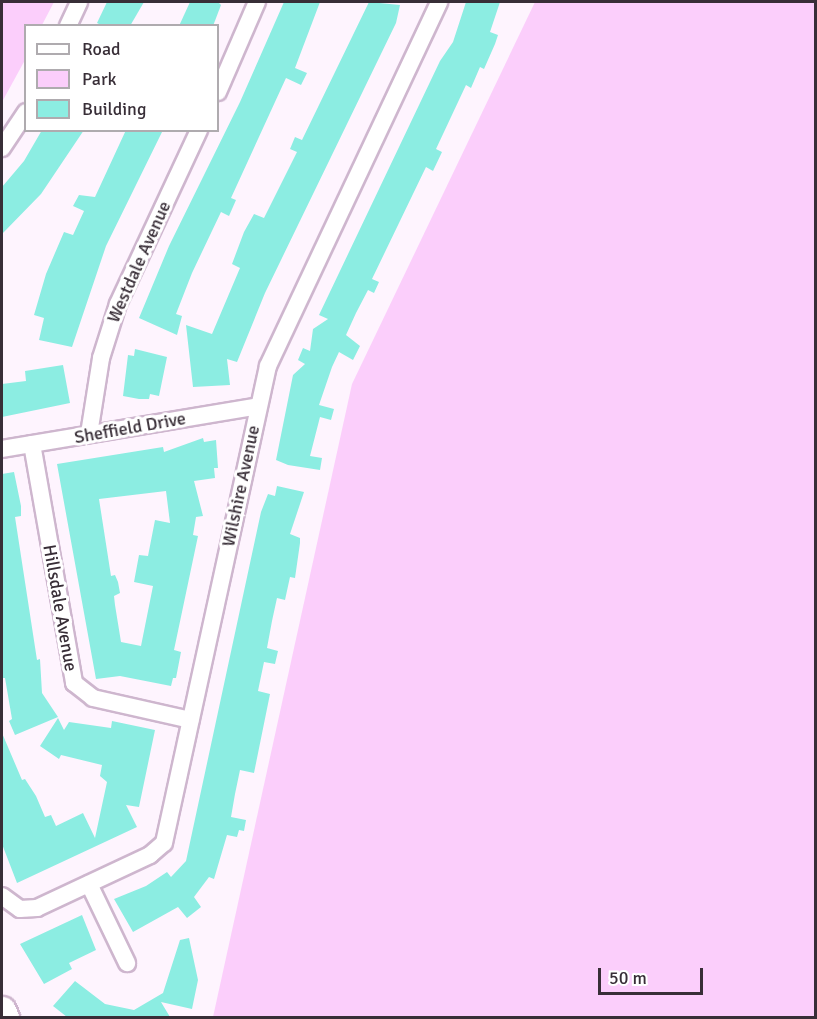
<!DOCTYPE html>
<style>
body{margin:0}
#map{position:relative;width:817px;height:1019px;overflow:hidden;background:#fef4fe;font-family:Signika,sans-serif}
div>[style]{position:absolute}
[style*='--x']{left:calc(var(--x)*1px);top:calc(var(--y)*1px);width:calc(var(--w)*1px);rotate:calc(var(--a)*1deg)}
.green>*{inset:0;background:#fbcefb}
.building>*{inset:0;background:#8cede2}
.roads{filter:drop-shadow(2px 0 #ceb6ce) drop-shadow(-2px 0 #ceb6ce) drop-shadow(0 2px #ceb6ce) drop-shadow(0 -2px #ceb6ce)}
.minor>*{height:16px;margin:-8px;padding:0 8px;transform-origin:8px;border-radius:8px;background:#fff}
.motorway>*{height:28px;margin:-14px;padding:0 14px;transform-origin:14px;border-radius:14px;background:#fff}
span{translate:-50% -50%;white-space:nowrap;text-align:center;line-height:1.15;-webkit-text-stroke:6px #fff;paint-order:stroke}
.street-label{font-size:18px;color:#382e37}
.frame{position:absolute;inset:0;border:3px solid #382e37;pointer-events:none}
.legend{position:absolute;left:24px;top:24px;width:195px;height:108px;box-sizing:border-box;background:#fff;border:2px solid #afabaf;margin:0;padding:8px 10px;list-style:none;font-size:18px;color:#382e37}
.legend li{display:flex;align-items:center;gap:12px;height:30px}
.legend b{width:30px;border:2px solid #afabaf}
.scale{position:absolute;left:598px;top:968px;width:105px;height:27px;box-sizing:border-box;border:3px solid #382e37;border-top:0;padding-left:8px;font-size:18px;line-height:21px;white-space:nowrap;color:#382e37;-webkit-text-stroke:4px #fff;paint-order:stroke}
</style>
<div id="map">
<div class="green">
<div style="clip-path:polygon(2px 2px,54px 2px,42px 25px,26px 26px,25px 60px,2px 102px)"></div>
<div style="clip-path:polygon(535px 2px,815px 2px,815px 1017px,213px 1017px,352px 384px)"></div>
</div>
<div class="building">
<div style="clip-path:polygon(107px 2px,144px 2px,130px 26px,103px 26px,97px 23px)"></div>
<div style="clip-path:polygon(190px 2px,218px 2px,221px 5px,213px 26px,179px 26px)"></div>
<div style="clip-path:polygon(284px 2px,320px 2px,295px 68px,307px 73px,301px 85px,286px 78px,231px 198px,236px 200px,229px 216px,221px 212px,192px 273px,176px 314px,182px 316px,177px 335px,139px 318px,169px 246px,240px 102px)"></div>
<div style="clip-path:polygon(369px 2px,400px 5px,396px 23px,265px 293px,237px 362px,227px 359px,230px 385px,193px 387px,186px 325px,212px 334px,240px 268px,232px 264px,244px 232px,254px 214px,264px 218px,297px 152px,290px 149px,295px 137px,302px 140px)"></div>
<div style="clip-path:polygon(466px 2px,500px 2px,490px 32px,498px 35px,495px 44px,484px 69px,480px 67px,471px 88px,466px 85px,436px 149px,442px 152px,433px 171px,426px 167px,372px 279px,379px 282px,374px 293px,368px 290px,356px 313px,346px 335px,360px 346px,353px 360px,339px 352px,332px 367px,319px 405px,334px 409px,331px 420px,320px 417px,310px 456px,322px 458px,320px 470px,288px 465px,276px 460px,293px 375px,305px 364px,298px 360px,303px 348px,310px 351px,313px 329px,328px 319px,319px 315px,440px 61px,453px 42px)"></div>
<div style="clip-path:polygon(42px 130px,84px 130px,41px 194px,2px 234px,2px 187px,24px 161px)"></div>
<div style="clip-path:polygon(126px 130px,163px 130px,106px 246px,72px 347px,39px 340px,44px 318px,34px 315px,46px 274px,64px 232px,73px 235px,84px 211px,73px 206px,79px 195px,95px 197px)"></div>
<div style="clip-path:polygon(135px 349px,167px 357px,159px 396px,150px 394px,149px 399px,139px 399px,123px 396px,128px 355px,134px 356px)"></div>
<div style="clip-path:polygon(63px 365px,70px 403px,2px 417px,2px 384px,26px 381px,25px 371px)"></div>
<div style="clip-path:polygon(evenodd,203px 438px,204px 442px,216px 440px,218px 468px,214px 468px,215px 478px,194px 481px,203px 516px,196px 517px,193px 535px,198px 536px,174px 650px,181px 652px,176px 678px,173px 678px,171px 686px,120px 676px,96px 679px,57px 464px,163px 447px,164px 452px,203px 438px,166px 491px,170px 523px,155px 520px,148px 556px,139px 555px,134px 582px,153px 586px,141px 646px,121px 642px,115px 605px,114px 596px,120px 593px,118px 582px,115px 575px,111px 576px,99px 499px,166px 491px)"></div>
<div style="clip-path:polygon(14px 472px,21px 506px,21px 516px,15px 517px,37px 660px,40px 659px,42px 693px,58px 717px,15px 735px,9px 721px,12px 719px,5px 678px,2px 678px,2px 474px)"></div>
<div style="clip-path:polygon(277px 486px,304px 492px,290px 534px,300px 538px,300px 543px,295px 578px,290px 577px,285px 600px,277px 598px,272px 621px,267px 648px,278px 651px,275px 664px,264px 662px,259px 686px,258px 691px,270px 694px,254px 773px,240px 770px,235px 794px,231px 817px,246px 820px,244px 831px,239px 830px,237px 837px,227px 835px,214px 879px,209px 877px,194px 897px,201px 907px,187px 918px,178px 907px,133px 932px,114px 899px,146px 886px,167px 872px,171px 877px,186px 861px,261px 512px,268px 494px,275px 496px)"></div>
<div style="clip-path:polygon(58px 718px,64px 730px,69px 722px,111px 728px,112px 721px,155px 730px,139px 807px,126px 805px,137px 827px,17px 883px,2px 844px,2px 733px,22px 780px,25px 779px,36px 796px,45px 817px,51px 815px,56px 826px,83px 813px,95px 838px,107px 782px,100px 776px,102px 765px,61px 755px,59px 759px,40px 746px)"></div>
<div style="clip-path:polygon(82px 915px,96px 950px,69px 963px,72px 969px,44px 984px,20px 944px)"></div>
<div style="clip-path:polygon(189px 938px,198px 980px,192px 1009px,161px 1002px,170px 1017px,67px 1017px,53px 1006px,75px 981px,105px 1004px,134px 1010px,163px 993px,180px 940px)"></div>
</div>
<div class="roads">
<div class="minor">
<div style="--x:68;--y:26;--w:26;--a:-65"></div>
<div style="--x:218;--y:92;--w:98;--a:-66.6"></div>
<div style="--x:2;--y:148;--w:43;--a:-56.3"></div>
<div style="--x:89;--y:434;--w:77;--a:-81"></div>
<div style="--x:101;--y:358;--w:57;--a:-72.5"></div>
<div style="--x:118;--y:304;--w:192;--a:-65"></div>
<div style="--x:32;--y:444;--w:243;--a:80"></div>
<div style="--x:74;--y:683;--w:24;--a:38"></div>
<div style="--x:93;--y:698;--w:100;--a:12.7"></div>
<div style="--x:2;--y:449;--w:260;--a:-9.5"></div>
<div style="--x:89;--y:884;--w:88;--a:64.3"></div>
<div style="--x:2;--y:896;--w:22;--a:36"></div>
<div style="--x:20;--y:909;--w:17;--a:-3"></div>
<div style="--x:37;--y:908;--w:125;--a:-25.1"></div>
<div style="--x:150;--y:855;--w:18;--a:-41"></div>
<div style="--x:164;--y:843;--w:488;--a:-77.7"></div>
<div style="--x:268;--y:366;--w:402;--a:-64.8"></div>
</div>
<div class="motorway">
<div style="--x:2;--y:1011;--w:8;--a:67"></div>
</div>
</div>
<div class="street-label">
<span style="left:139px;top:262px;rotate:-66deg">Westdale Avenue</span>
<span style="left:130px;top:428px;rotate:-10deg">Sheffield Drive</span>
<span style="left:241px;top:486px;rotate:-78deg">Wilshire Avenue</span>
<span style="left:60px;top:608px;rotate:80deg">Hillsdale Avenue</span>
</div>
<div class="frame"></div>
<ul class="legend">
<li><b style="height:8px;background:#fff"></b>Road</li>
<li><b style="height:16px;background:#fbcefb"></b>Park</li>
<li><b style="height:16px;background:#8cede2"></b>Building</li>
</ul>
<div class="scale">50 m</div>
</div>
